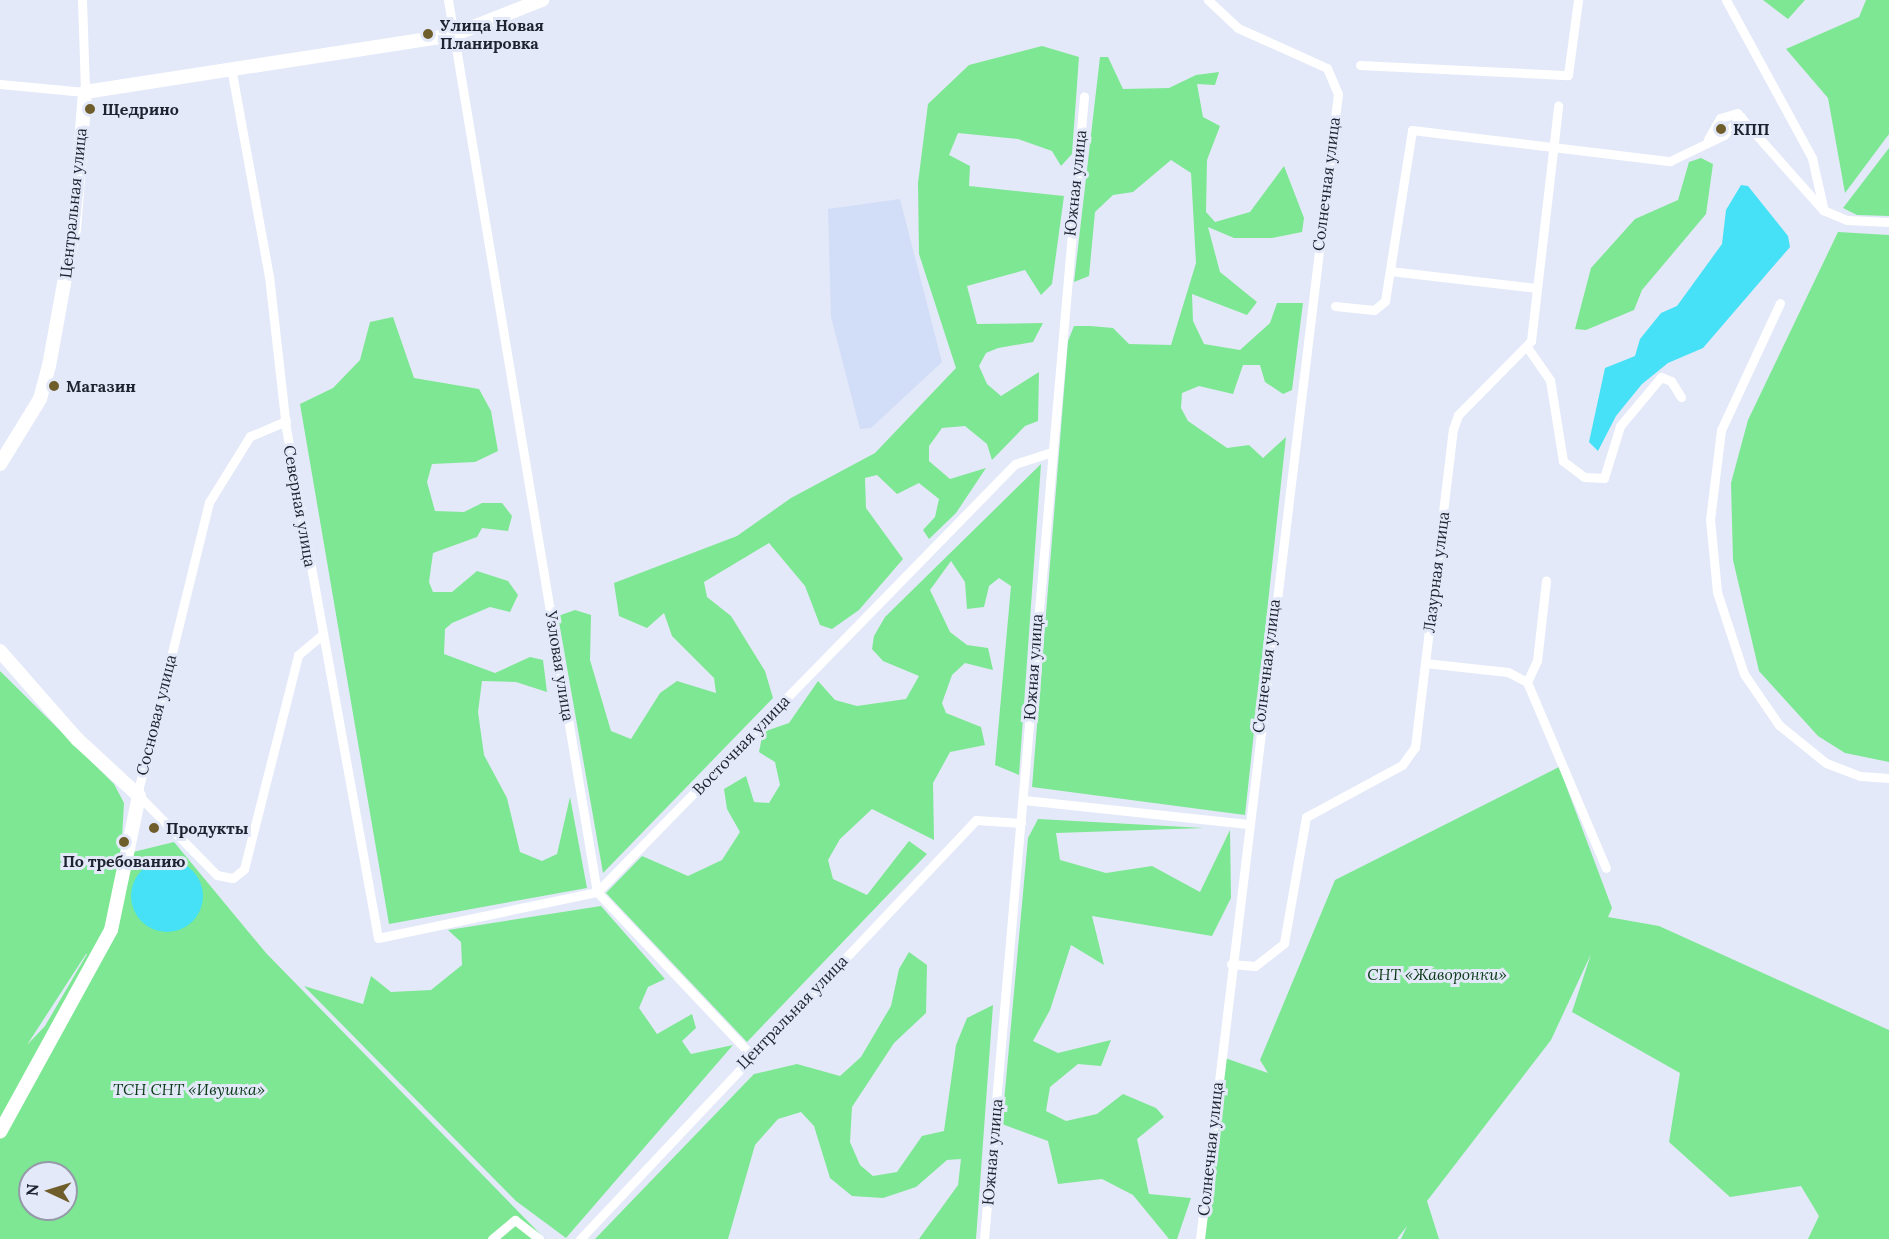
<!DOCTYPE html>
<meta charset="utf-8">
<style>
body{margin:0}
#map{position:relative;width:1889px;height:1239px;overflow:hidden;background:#e3e9f8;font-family:Lora,serif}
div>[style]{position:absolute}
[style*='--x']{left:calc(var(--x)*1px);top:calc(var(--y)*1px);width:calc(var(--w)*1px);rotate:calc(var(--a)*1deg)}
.built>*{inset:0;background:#d2ddf7}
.green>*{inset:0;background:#7ee793}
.water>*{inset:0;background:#46e1f6}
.round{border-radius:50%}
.street>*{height:9px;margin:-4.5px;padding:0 4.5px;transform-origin:4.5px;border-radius:4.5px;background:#fff}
.secondary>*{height:14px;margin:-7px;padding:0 7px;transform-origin:7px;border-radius:7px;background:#fff}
.dots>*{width:16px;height:16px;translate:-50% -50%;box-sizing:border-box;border:3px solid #e3e9f8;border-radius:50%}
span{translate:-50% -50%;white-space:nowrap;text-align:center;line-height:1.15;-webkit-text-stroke:6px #e3e9f8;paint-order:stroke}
.poi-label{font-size:16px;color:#1e2331;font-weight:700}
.left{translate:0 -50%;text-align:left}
.street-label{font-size:16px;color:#1e2331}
.park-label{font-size:16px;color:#0b3918;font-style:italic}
.north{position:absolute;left:18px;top:1161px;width:60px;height:60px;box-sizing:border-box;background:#e3e9f8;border:2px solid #949aa8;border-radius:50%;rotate:274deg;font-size:16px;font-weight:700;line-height:24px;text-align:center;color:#1e2331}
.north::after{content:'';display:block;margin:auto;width:21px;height:27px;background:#705d2c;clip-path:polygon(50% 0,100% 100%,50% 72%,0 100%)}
</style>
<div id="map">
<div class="built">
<div style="clip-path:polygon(900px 199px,942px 362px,871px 428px,860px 429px,831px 317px,828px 209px)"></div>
</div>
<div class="green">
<div style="clip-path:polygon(1763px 0,1805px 0,1788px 19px)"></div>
<div style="clip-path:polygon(1866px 0,1889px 0,1889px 134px,1845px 193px,1828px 98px,1786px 49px,1859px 17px)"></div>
<div style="clip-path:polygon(1042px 46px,1079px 57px,1072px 154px,1061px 166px,1052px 151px,1018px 139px,958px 133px,949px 155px,970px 166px,969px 186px,1064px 196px,1052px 284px,1041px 295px,1025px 270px,967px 286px,977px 324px,1043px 323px,1033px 342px,998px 348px,986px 353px,979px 366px,987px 384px,1001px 396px,1039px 372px,1038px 421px,1025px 426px,992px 460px,987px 444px,965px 426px,942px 428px,929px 446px,929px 461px,950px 479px,986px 468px,956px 513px,929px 539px,923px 530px,935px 517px,939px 499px,919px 483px,897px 494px,877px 475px,865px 478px,866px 508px,903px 559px,859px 610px,832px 629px,820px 625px,805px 586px,769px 543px,704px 582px,707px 597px,731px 616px,765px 671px,773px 698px,603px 873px,558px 616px,575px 610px,591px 615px,590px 660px,611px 731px,631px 739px,660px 693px,677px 681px,716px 693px,714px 678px,672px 636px,664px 613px,647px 628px,619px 616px,614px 583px,737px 536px,791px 498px,875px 453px,956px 368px,919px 254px,918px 183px,928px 104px,969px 65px)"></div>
<div style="clip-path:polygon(1100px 57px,1108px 57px,1123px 89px,1169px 88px,1196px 75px,1219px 72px,1215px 85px,1197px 84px,1203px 117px,1220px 126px,1207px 160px,1206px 212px,1215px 222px,1250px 212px,1284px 166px,1304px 218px,1302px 232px,1272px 238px,1234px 238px,1208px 227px,1220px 272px,1257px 302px,1247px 315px,1192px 294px,1193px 321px,1204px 344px,1240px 350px,1270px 323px,1277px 303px,1303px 303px,1292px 390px,1283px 394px,1265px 382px,1260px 365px,1243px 365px,1233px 394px,1199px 386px,1182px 393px,1181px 408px,1188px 421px,1227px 448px,1249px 445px,1263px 458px,1286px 437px,1245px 815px,1032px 787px,1068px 341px,1074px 326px,1090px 326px,1113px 328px,1129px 344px,1171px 345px,1196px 263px,1191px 173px,1171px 160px,1133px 192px,1113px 195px,1095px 212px,1089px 276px,1074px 282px)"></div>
<div style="clip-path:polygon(1889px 148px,1889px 216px,1857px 215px,1843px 208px)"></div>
<div style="clip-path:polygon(1701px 158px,1713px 164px,1706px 214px,1642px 290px,1634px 310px,1586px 330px,1575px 329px,1591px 268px,1635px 219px,1678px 200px,1689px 162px)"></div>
<div style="clip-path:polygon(1838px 232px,1889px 235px,1889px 762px,1845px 753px,1818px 736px,1759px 671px,1733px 560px,1731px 483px,1748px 420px)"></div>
<div style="clip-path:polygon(393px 317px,414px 378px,479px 389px,491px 411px,498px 451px,475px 462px,432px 464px,427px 482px,435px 511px,464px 512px,482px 503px,502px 503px,512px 516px,508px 531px,482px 528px,477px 537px,433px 553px,429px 582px,433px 592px,452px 592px,477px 571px,508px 581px,518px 595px,510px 612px,490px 607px,452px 623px,445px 629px,444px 654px,495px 673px,530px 657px,543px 660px,547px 692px,516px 682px,482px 681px,478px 712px,484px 755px,507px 798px,520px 852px,542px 861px,557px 854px,570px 797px,587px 888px,389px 924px,300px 404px,333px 388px,360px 360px,370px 322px)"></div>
<div style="clip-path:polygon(1041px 464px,1019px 775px,995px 765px,1011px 586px,999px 578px,989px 586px,984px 607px,967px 609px,965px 582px,951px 561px,930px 590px,950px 632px,967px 645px,988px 648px,993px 670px,965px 663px,952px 675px,942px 703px,946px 713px,981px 727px,985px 745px,950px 752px,933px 783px,934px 840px,872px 809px,840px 839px,828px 860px,833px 879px,867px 895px,909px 841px,927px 854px,747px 1042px,606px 893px,642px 856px,688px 876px,722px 860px,740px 832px,727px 809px,724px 789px,746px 776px,754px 802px,769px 803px,780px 785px,775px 762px,759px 752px,763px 732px,789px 723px,818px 681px,835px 700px,857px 706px,906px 699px,919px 676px,883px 661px,872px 649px,874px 636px,885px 617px)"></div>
<div style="clip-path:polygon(evenodd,0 671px,114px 784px,124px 803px,121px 855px,174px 842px,266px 953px,545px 1239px,0 1239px,0 671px,87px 954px,45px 1026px,27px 1045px,86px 954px,87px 954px,0 671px,30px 1173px,66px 1173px,66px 1209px,30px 1209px,30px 1173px)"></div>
<div style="clip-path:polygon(1559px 767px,1612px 908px,1608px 917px,1659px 926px,1889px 1030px,1889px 1239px,1808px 1239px,1819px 1216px,1801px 1186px,1730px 1197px,1669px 1142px,1680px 1073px,1572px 1012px,1591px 954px,1551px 1040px,1427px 1201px,1439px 1239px,1401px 1239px,1407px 1226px,1397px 1239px,1204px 1239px,1225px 1058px,1268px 1073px,1260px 1060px,1335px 880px)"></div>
<div style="clip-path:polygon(1038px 819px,1204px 828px,1056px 833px,1060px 860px,1106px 873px,1152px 866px,1200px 892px,1230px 830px,1231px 898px,1212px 936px,1092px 916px,1104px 965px,1071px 945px,1050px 1010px,1033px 1041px,1058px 1053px,1111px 1040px,1101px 1066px,1078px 1064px,1050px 1087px,1046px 1111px,1066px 1121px,1097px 1114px,1123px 1094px,1156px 1108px,1164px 1117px,1137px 1139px,1149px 1194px,1191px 1198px,1177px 1239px,1169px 1239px,1133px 1195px,1102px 1179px,1058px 1184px,1048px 1141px,1002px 1124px,1028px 838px)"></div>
<div style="clip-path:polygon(601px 906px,665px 979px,648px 987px,639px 1008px,657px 1034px,692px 1014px,696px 1028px,682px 1041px,691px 1054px,733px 1045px,566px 1238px,516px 1201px,304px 986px,363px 1004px,371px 976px,391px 992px,431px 990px,462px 965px,461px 942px,448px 930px)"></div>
<div style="clip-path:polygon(909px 952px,927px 965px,926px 1013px,894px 1043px,852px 1107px,850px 1142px,860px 1165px,873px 1176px,897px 1172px,922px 1136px,944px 1131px,956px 1045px,967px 1018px,993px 1005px,976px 1239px,919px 1239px,958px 1185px,961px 1159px,947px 1160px,916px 1187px,883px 1198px,852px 1196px,830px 1178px,814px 1126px,801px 1112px,778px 1119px,755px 1145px,728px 1239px,595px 1239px,754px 1074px,797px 1064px,840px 1076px,861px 1057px,891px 1006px,899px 969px)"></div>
</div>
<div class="water">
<div style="clip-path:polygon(1741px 185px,1748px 186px,1788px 236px,1790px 247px,1703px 348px,1668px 363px,1642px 384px,1616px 416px,1598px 451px,1589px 442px,1605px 368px,1635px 356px,1640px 339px,1661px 313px,1677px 306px,1722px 244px,1726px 210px)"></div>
<div class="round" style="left:131px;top:860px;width:72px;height:72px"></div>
</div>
<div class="street">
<div style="--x:82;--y:0;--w:92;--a:88.1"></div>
<div style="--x:448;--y:0;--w:904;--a:80.52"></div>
<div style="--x:597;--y:892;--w:224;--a:46.6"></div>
<div style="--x:1726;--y:0;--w:180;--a:61.4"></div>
<div style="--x:1812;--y:158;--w:50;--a:77.3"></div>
<div style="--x:1360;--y:65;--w:208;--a:2.8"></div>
<div style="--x:1568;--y:75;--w:76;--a:-82.4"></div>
<div style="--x:232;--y:73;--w:206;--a:79.7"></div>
<div style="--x:269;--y:276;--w:153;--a:83.6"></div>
<div style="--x:286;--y:428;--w:518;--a:79.77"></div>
<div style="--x:378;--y:938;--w:224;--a:-11.9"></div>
<div style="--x:597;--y:892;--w:598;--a:-45.68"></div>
<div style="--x:1015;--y:464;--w:36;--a:-18"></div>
<div style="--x:0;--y:84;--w:85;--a:5.4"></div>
<div style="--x:1708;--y:139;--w:24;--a:-60"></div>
<div style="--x:1720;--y:118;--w:18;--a:-16"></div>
<div style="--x:1737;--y:113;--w:130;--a:48.4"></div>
<div style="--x:1823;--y:210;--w:26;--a:23"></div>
<div style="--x:1847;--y:220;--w:42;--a:2.7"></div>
<div style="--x:1390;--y:271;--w:148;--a:6.6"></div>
<div style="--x:1780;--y:303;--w:140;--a:114.9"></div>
<div style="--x:1721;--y:430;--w:90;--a:97"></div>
<div style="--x:1710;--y:519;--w:73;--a:84.5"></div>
<div style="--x:1717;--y:592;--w:86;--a:71.8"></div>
<div style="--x:1744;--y:674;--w:62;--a:55.5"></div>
<div style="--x:1779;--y:725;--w:60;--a:39"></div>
<div style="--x:1826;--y:763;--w:36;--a:21"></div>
<div style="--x:1860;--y:776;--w:29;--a:4"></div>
<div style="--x:1335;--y:306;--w:39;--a:6"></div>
<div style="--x:1374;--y:310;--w:14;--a:-39"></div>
<div style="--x:1385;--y:301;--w:173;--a:-81"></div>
<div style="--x:1412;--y:130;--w:260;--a:6.9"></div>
<div style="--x:1670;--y:161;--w:60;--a:-25.7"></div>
<div style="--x:1724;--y:135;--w:25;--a:-47"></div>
<div style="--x:1527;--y:347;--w:40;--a:55.1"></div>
<div style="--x:1550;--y:380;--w:82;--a:80.9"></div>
<div style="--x:1563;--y:461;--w:26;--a:37"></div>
<div style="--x:1584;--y:477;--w:20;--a:3"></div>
<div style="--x:1604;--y:478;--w:54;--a:-72.9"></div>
<div style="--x:1620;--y:426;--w:64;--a:-50.1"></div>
<div style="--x:1661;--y:377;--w:11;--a:22"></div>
<div style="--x:1671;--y:381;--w:19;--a:58"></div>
<div style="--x:286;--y:421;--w:39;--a:157"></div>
<div style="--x:250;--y:436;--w:78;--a:121.8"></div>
<div style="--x:209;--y:502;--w:292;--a:103.8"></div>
<div style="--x:139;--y:786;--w:10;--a:90"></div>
<div style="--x:139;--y:796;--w:111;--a:45.4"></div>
<div style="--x:217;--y:875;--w:16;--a:11"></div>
<div style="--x:233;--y:878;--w:14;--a:-39"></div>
<div style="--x:244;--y:869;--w:221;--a:-75.8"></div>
<div style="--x:298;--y:655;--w:33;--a:-40"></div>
<div style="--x:1425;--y:663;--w:83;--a:6.2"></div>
<div style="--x:1508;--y:672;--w:21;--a:28"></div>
<div style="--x:1527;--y:682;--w:202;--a:67"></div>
<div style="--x:1527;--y:682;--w:23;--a:-65"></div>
<div style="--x:1537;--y:661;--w:81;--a:-83.6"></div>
<div style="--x:1024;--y:800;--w:225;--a:6.1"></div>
<div style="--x:1231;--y:964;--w:24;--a:5"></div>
<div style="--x:1255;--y:966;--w:37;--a:-38"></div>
<div style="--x:1284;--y:943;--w:128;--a:-80.1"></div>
<div style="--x:1306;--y:817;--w:109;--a:-28.4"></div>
<div style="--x:1402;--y:765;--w:22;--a:-54"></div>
<div style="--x:1415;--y:747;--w:320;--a:-83.2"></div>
<div style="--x:1453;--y:429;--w:15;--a:-70"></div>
<div style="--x:1458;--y:415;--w:104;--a:-45.4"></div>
<div style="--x:1531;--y:341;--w:237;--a:-83.4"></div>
<div style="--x:492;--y:1239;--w:30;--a:-40"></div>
<div style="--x:515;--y:1220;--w:31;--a:38"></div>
<div style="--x:580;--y:1239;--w:577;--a:-46.62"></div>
<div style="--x:976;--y:820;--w:45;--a:3.8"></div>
<div style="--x:984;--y:1239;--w:1147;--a:-85"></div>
<div style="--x:1200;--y:1239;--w:1153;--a:-83.13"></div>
<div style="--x:1338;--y:94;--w:28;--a:-113"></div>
<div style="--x:1327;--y:68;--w:98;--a:-155.8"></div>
<div style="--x:1238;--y:28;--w:41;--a:-137"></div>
</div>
<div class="secondary">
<div style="--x:0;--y:464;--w:76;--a:-58.4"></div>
<div style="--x:40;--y:399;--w:34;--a:-75"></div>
<div style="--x:49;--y:366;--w:139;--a:-79.7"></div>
<div style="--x:74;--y:229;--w:137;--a:-85.4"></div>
<div style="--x:85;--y:92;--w:372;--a:-8.8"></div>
<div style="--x:453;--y:35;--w:96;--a:-21.5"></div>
<div style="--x:0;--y:651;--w:117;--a:48.8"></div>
<div style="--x:77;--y:739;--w:84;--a:42.6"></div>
<div style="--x:139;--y:796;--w:137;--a:101.8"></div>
<div style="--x:111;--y:930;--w:230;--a:118.8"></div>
</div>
<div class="dots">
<div style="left:428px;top:34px;background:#705d2c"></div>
<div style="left:90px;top:109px;background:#705d2c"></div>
<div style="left:1721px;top:129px;background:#705d2c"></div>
<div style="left:54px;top:386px;background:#705d2c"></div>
<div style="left:154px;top:828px;background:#705d2c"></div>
<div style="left:124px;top:842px;background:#705d2c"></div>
</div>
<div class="poi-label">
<span class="left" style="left:440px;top:34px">Улица Новая<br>Планировка</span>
<span class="left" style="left:102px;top:109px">Щедрино</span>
<span class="left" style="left:1733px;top:129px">КПП</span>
<span class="left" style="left:66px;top:386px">Магазин</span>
<span class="left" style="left:166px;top:828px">Продукты</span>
<span style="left:124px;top:861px">По требованию</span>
</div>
<div class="street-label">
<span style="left:1075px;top:183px;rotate:-84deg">Южная улица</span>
<span style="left:1326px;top:184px;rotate:-83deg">Солнечная улица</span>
<span style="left:73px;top:203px;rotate:-84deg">Центральная улица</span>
<span style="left:300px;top:506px;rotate:80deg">Северная улица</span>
<span style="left:1436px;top:572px;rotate:-83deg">Лазурная улица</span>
<span style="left:560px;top:666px;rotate:81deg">Узловая улица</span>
<span style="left:1266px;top:666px;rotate:-83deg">Солнечная улица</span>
<span style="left:1033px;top:667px;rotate:-86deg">Южная улица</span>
<span style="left:156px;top:715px;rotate:-76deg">Сосновая улица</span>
<span style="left:741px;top:745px;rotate:-46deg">Восточная улица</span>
<span style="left:792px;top:1012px;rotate:-46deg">Центральная улица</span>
<span style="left:1210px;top:1149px;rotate:-84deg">Солнечная улица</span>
<span style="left:992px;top:1152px;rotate:-85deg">Южная улица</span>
</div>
<div class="park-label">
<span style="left:1437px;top:974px">СНТ «Жаворонки»</span>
<span style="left:189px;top:1089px">ТСН СНТ «Ивушка»</span>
</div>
<div class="north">N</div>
</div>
